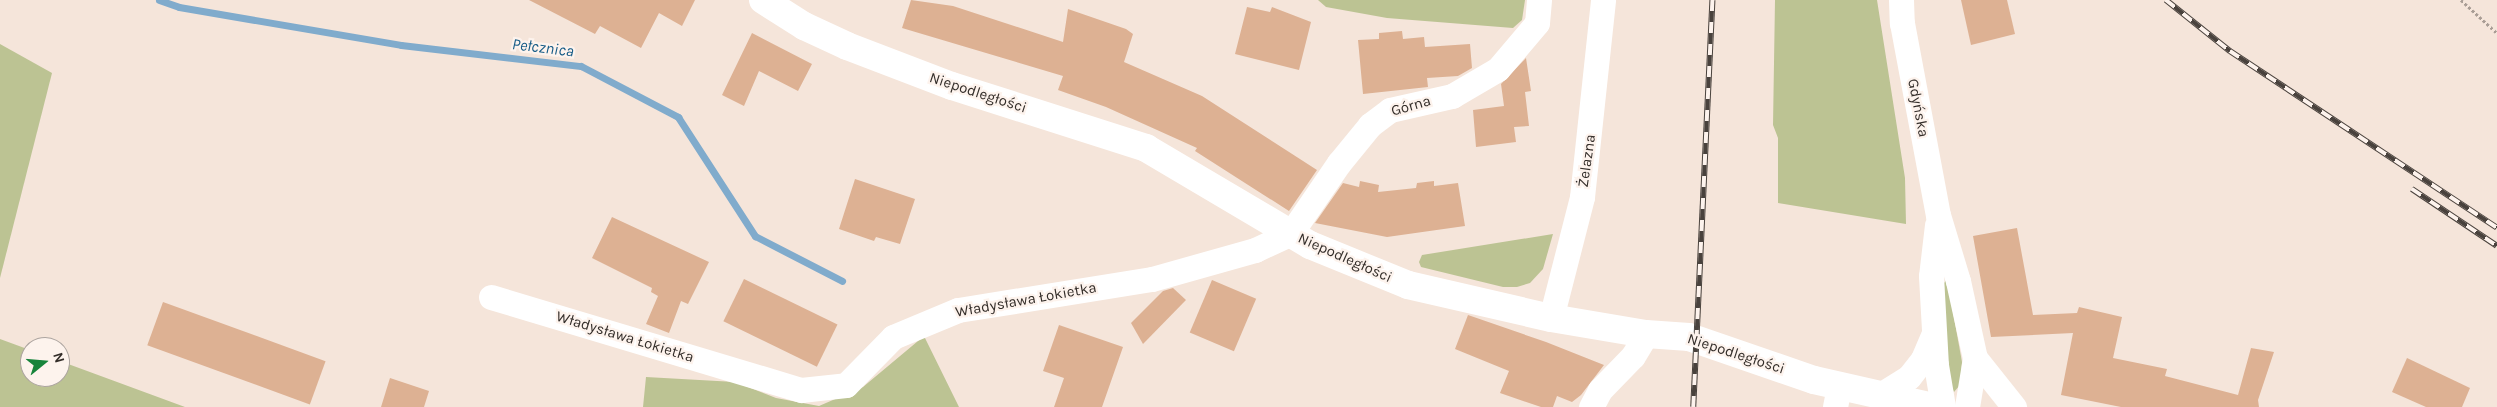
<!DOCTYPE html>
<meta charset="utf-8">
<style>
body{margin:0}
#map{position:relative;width:2497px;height:407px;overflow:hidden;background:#f5e5da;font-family:Karla,sans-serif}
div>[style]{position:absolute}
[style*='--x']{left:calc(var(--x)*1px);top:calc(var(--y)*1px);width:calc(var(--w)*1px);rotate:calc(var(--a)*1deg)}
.green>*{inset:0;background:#bcc393}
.stream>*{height:7px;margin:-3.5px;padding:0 3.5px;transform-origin:3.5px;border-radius:3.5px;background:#80abcc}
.building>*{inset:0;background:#ddb193;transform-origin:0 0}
.path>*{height:3px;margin-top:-1.5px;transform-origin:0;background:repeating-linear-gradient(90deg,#a99d95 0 2.5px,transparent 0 5px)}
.street>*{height:25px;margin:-12.5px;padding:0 12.5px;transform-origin:12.5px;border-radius:12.5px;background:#fff}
.secondary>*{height:28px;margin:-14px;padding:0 14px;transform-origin:14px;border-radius:14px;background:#fff}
.rail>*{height:5.5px;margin-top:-2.75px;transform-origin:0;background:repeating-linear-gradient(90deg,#fdf3ed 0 11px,#49423d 0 22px);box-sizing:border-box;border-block:1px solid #49423d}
span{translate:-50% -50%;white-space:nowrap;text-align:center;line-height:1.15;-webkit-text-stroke:4.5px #fdf3ed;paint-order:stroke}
.street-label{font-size:15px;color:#332d29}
.water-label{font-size:16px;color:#155b86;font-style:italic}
.north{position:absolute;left:20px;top:337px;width:50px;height:50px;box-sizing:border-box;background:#fdf3ed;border:1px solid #aca49f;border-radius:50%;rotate:73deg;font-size:14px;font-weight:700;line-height:20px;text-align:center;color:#332d29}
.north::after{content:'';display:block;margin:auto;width:18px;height:22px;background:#17843b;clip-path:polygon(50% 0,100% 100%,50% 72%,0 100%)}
</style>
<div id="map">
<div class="green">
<div style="clip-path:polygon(1318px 0,1525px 0,1522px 20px,1513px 28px,1387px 18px,1326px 7px)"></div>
<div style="clip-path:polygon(1775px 0,1877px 0,1905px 178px,1906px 224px,1778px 203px,1778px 138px,1773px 125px)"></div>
<div style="clip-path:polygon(0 44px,52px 73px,0 278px)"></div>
<div style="clip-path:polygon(1553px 234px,1543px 269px,1530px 283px,1517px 287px,1503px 287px,1421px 267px,1419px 262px,1422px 255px)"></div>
<div style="clip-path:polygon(1947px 279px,1962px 362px,1960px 385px,1954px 392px,1945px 374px,1944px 283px)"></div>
<div style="clip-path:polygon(924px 336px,959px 407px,643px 407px,646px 377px,735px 382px,776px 398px,819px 406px,863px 387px)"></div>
<div style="clip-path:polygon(0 339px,30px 350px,30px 377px,60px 377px,60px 361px,185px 407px,0 407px)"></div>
</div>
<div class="stream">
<div style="--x:159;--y:0;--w:21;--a:19"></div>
<div style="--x:179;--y:7;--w:225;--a:9.7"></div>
<div style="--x:401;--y:45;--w:181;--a:6.7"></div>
<div style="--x:581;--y:66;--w:110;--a:27.7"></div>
<div style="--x:678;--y:117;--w:142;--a:57.1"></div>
<div style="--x:755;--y:236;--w:98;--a:27.3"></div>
</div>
<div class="building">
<div style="clip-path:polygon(529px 0,695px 0,682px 26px,659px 13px,641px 48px,600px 26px,595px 34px)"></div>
<div style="clip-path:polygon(911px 0,953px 6px,1063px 42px,1068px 9px,1126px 29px,1133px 34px,1124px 62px,1202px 96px,1317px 170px,1289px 211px,1195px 151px,1197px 148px,1106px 107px,1058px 90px,1063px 76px,902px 28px)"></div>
<div style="clip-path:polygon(1961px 0,2007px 0,2015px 34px,1971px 45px)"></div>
<div style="clip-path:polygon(1247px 7px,1270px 12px,1272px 7px,1311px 22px,1299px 70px,1235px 54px)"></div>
<div style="clip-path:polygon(1402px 31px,1403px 39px,1424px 37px,1425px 47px,1470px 44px,1472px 68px,1458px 76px,1427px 78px,1428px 87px,1363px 94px,1358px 40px,1379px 39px,1379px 33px)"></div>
<div style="clip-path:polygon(752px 33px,812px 64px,798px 91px,759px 71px,744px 106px,722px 95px)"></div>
<div style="clip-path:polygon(1526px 58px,1531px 91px,1525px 92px,1529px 126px,1514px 127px,1516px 142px,1476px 147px,1473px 110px,1504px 106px,1501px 84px)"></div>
<div style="clip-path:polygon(855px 179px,915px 199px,900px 244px,876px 237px,874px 241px,839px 229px)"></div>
<div style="clip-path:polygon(1360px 181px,1379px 185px,1378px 192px,1416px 188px,1417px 183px,1434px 181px,1434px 186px,1458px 183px,1465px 226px,1387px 237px,1315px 223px,1343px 183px,1359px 187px)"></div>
<div style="clip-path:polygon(612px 217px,709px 262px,688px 304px,681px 301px,669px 333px,646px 324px,658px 296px,651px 292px,652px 288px,592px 258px)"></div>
<div style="clip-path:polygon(2017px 228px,2033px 315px,2077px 313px,2079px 307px,2122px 317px,2113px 358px,2167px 369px,2165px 376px,2238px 395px,2251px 348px,2274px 352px,2258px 400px,2259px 407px,2121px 407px,2061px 395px,2073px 333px,1991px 337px,1973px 236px)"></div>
<div style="left:744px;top:279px;width:104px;height:47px;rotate:26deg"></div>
<div style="left:1212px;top:280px;width:48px;height:57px;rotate:23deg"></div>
<div style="clip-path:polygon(1173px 288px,1186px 300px,1143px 344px,1131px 323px,1163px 291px)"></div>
<div style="left:163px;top:302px;width:173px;height:46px;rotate:20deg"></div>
<div style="clip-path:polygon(1468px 315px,1546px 342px,1604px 365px,1581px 395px,1572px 402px,1557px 396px,1553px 407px,1541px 407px,1500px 393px,1509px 371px,1455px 349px)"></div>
<div style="clip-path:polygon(1059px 325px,1123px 347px,1102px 407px,1054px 407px,1064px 378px,1043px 371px)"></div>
<div style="clip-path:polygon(2407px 358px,2470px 388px,2462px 407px,2426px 407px,2392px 392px)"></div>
<div style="clip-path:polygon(390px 378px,429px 391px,424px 407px,381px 407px)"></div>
</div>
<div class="path">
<div style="--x:2461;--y:0;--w:49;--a:42.5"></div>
</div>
<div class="street">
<div style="--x:1901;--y:0;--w:23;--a:88"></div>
<div style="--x:1902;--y:23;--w:195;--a:79.4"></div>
<div style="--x:1938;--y:215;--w:69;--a:73.1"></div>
<div style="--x:1958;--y:281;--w:79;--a:77.6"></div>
<div style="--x:1975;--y:358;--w:50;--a:99.3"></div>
<div style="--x:1937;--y:225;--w:51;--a:96.7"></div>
<div style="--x:1931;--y:276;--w:89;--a:86.8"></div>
<div style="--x:1936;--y:365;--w:43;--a:80.5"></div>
<div style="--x:491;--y:297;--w:324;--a:16.7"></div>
<div style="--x:801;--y:390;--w:45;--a:-6.3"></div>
<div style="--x:846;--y:385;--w:67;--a:-45.6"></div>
<div style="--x:893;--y:337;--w:70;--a:-22.6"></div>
<div style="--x:958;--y:310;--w:196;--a:-9.1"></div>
<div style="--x:1152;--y:279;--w:107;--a:-15.7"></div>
<div style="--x:1255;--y:250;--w:40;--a:-25"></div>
<div style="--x:1291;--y:233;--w:85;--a:-55.6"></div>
<div style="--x:1339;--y:163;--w:49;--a:-50.8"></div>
<div style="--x:1370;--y:125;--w:25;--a:-37"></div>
<div style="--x:1390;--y:110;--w:64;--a:-12.7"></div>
<div style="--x:1452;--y:96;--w:53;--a:-30.4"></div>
<div style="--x:1498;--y:69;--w:60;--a:-49.7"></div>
<div style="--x:1537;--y:23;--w:23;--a:-85"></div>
<div style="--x:1551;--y:318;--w:125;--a:-75.6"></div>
<div style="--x:1582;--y:197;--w:198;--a:-83.9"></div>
<div style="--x:1975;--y:358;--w:63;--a:51.5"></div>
<div style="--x:1880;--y:395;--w:34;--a:-32"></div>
<div style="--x:1909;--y:377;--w:23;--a:-52"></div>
<div style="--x:1923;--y:359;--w:25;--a:-67"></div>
<div style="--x:1591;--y:407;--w:19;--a:-62"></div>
<div style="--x:1600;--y:390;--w:47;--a:-45.9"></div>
<div style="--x:1633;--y:356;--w:26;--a:-59"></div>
<div style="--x:1835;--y:407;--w:20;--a:-79"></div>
</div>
<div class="secondary">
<div style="--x:763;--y:0;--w:49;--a:32.4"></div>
<div style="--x:804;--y:26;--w:47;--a:24.9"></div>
<div style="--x:847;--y:46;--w:112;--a:20.9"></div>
<div style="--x:952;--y:86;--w:204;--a:17.7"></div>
<div style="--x:1146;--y:148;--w:191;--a:30.6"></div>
<div style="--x:1310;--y:245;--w:106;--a:22.2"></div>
<div style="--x:1408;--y:285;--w:147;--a:13"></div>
<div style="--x:1551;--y:318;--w:96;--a:9.6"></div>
<div style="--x:1646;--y:334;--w:43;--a:4"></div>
<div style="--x:1689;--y:337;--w:132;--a:19"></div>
<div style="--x:1814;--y:380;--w:123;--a:12.7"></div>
</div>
<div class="rail">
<div style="--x:2166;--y:0;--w:82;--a:38.6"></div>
<div style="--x:2230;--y:51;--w:320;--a:33.5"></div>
<div style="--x:2412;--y:189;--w:102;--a:33.8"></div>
<div style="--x:1693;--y:407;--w:407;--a:-87.3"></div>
</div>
<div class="street-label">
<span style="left:978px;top:93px;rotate:18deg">Niepodległości</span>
<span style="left:1411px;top:106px;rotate:-16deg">Górna</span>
<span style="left:1918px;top:108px;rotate:79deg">Gdyńska</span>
<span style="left:1587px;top:161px;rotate:-82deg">Żelazna</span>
<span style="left:1345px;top:258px;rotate:24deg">Niepodległości</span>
<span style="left:1026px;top:300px;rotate:-10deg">Władysława Łokietka</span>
<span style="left:625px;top:337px;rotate:17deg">Władysława Łokietka</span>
<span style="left:1736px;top:354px;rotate:18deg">Niepodległości</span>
</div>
<div class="water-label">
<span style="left:543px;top:48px;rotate:7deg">Pełcznica</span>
</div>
<div class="north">N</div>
</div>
